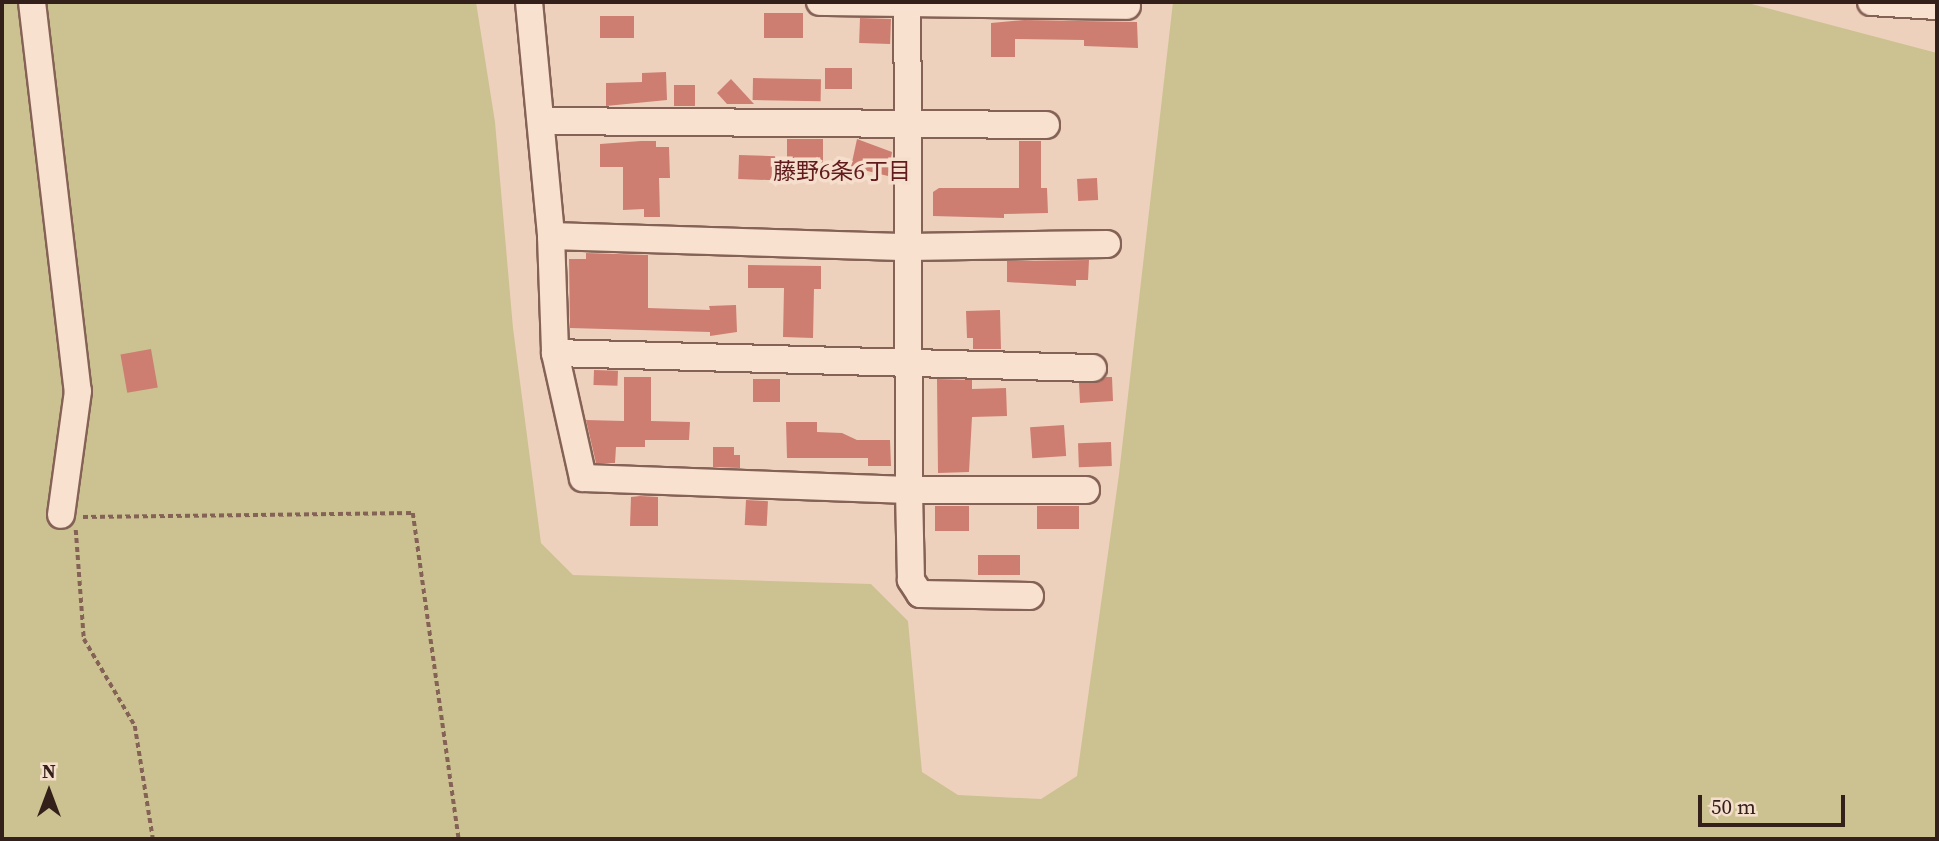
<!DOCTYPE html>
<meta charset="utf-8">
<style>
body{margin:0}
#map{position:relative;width:1939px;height:841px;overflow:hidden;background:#eed1bc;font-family:"Source Serif 4","Noto Sans JP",serif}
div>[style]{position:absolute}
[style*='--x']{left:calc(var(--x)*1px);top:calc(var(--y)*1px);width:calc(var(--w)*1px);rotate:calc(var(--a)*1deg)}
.green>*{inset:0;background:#ccc291}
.building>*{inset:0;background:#cd7e71;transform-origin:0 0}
.path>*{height:3.5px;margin-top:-1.75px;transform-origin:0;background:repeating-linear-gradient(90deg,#856256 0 5px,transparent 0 8.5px)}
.roads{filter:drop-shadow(2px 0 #856256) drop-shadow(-2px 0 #856256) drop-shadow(0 2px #856256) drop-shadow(0 -2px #856256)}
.minor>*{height:26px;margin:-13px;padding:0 13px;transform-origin:13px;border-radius:13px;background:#f9e1cf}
span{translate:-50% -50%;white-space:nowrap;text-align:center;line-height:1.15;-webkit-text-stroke:7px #f5decc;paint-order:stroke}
.neighbourhood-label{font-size:23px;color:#611a1e}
.frame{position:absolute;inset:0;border:4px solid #34201b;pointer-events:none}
.north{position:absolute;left:14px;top:757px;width:70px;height:70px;-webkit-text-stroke:5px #f5decc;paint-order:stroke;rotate:0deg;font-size:19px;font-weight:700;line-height:28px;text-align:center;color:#34201b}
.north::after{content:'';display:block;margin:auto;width:24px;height:32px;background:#34201b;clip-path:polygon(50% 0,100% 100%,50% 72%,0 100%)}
.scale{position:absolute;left:1698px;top:795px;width:147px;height:32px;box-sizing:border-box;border:4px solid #34201b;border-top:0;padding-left:9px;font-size:21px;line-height:24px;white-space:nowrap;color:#34201b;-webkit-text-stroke:5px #f5decc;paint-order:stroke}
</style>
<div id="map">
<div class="green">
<div style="clip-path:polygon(2px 2px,476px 2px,495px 122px,513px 328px,541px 543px,573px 575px,871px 584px,908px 621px,922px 772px,958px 795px,1041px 799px,1077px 776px,1119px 474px,1173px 2px,1744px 2px,1937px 53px,1937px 839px,2px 839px)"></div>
</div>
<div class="building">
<div style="left:764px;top:13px;width:39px;height:25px"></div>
<div style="left:600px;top:16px;width:34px;height:22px"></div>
<div style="left:860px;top:18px;width:31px;height:25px;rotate:2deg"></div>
<div style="clip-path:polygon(1024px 20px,1137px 22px,1138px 48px,1084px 46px,1084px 40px,1015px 39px,1015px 57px,991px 57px,991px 23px)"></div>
<div style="left:825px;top:68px;width:27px;height:21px"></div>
<div style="clip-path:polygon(666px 72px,667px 100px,606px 106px,606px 83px,642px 82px,642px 73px)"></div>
<div style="left:753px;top:78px;width:68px;height:22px;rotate:1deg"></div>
<div style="clip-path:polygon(731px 79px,754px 104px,727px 104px,717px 93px)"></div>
<div style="left:674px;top:85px;width:21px;height:21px"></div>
<div style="left:787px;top:139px;width:36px;height:24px"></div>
<div style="clip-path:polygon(857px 139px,892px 152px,888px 176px,851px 167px)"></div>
<div style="clip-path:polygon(641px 141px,656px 141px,656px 147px,669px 147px,670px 178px,659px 178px,660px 217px,644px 217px,644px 209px,623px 210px,623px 167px,600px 167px,600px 144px)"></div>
<div style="clip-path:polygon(1019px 141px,1041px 141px,1041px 188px,1047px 188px,1048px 213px,1004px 214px,1004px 218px,933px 216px,933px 192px,939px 188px,1019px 188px)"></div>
<div style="left:739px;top:155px;width:36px;height:24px;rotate:2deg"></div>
<div style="left:1097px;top:178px;width:22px;height:20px;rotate:87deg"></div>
<div style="clip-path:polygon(586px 253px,648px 255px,648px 308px,710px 310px,709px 306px,736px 305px,737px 332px,710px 336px,710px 332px,570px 328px,569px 259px,586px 259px)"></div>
<div style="clip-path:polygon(1089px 260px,1088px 280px,1076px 280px,1076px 286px,1007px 282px,1007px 261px)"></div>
<div style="clip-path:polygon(748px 265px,821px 266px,821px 289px,814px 289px,813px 338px,783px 337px,784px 288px,748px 288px)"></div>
<div style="clip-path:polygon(1000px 310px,1001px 349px,973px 349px,973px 338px,967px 338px,966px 311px)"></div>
<div style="left:151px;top:349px;width:39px;height:31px;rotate:80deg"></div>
<div style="left:594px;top:370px;width:24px;height:15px;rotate:2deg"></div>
<div style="clip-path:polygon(624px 377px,651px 377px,651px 421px,690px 422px,689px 440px,645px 440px,645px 447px,616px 447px,615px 463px,596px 463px,586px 420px,624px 421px)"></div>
<div style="clip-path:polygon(1106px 377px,1112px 377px,1113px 401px,1080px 403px,1079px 383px,1100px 382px)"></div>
<div style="left:753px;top:379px;width:27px;height:23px"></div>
<div style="clip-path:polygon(937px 379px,972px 380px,972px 389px,1006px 388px,1007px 416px,972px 417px,969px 472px,938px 473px)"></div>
<div style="clip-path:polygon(786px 422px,817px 422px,817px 432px,842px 433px,857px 440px,890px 440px,891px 466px,868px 466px,868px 458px,787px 458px)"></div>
<div style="left:1064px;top:425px;width:31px;height:34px;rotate:86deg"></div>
<div style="left:1111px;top:442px;width:24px;height:33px;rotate:88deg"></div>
<div style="clip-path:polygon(713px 447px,734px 447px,734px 455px,740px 455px,740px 468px,713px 467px)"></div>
<div style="clip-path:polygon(640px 496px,658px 497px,658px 526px,630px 526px,631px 497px)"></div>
<div style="left:746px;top:500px;width:22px;height:25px;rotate:3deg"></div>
<div style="left:935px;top:506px;width:34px;height:25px"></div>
<div style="left:1037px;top:506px;width:42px;height:23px"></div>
<div style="left:978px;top:555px;width:42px;height:20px"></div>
</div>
<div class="path">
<div style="--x:83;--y:517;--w:330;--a:-0.7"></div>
<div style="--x:413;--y:513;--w:329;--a:82"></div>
<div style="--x:76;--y:530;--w:109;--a:85.8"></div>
<div style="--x:84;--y:639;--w:101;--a:59.6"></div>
<div style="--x:135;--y:726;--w:114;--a:80.9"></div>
</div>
<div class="roads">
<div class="minor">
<div style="--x:32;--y:2;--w:392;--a:83.3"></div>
<div style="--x:78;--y:391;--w:125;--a:97.8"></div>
<div style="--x:529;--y:2;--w:235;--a:84.6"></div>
<div style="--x:551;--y:236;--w:117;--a:88"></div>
<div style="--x:555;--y:353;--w:128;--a:77.4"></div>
<div style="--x:583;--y:478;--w:326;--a:2.1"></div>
<div style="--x:909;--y:490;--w:488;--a:-90.2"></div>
<div style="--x:820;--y:2;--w:307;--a:0.7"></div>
<div style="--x:1871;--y:2;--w:66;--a:3.5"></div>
<div style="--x:542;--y:121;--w:504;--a:0.45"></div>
<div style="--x:551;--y:236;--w:358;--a:1.8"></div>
<div style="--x:909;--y:247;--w:198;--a:-0.9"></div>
<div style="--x:555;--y:353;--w:538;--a:1.6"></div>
<div style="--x:1030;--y:596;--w:110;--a:-179"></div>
<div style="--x:920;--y:594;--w:17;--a:-123"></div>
<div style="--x:911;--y:580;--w:90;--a:-91.3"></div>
<div style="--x:909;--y:490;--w:177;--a:0"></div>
</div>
</div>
<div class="neighbourhood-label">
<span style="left:842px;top:171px">藤野6条6丁目</span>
</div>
<div class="frame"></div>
<div class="north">N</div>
<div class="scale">50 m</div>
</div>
